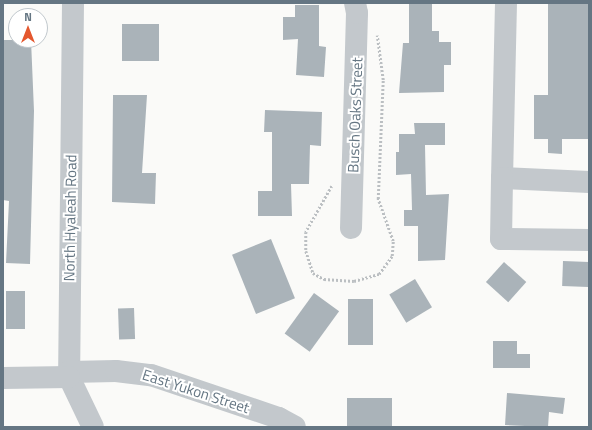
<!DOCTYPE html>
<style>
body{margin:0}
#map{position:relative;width:592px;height:430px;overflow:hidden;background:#fafaf8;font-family:"Titillium Web",sans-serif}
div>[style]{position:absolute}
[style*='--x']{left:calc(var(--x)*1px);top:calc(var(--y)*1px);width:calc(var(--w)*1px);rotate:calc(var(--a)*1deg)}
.building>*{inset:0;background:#aab3b9;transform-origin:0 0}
.path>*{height:2.5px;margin-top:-1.25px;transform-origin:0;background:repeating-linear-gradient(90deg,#bbbfc2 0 2px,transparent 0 4px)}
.minor>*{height:22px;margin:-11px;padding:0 11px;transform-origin:11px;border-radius:11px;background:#c3c8cc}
span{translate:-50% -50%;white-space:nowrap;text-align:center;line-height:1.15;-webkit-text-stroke:4px #fff;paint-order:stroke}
.street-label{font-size:15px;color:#657683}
.frame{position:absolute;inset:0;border:4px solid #657683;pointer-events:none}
.north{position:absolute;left:8px;top:8px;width:40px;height:40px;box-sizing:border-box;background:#fff;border:1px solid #c1c8cd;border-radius:50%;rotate:0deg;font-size:11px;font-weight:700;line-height:16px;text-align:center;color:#657683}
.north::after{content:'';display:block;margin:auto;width:14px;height:18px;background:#e4572e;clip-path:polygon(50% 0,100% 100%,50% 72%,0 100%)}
</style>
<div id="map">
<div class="building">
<div style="clip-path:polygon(409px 3px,432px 3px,432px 31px,439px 31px,439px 42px,451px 42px,451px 65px,444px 65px,444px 92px,399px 93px,403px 43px,409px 43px)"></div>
<div style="clip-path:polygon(548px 3px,589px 3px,589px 139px,562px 139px,562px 154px,548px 153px,548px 139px,534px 139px,534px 95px,548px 95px)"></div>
<div style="clip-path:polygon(295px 5px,319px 5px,319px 46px,326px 47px,324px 77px,296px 75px,298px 39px,283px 40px,283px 17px,295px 17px)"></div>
<div style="left:159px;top:24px;width:37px;height:37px;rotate:90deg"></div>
<div style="clip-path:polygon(3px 40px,31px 40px,34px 111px,30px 264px,6px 263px,9px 201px,3px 200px)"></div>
<div style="clip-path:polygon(113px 95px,147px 95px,142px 173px,156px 173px,155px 204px,112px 202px)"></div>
<div style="clip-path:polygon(265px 110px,322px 112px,321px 146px,310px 145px,309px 184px,291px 184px,292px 216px,258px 216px,258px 191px,272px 191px,272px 132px,264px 132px)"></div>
<div style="clip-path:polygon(414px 123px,445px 123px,445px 145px,425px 145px,426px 195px,449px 194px,445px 260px,418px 261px,418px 226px,404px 226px,404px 210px,412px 210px,411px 174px,396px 175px,396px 152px,399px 152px,399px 134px,415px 134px)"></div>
<div style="left:271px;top:239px;width:64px;height:42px;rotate:68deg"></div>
<div style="left:563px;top:261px;width:26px;height:25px;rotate:2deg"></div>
<div style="left:504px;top:262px;width:30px;height:27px;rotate:42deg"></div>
<div style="left:415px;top:279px;width:33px;height:30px;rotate:59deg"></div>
<div style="left:6px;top:291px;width:19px;height:38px"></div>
<div style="left:314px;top:293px;width:31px;height:50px;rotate:36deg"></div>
<div style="left:348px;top:299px;width:25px;height:46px"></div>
<div style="left:134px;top:308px;width:31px;height:16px;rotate:88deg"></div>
<div style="clip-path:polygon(493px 341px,517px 341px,517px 354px,530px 354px,530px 368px,493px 368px)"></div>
<div style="clip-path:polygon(507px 393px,565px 398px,563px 414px,549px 412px,548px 427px,505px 425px)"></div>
<div style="left:347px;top:398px;width:45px;height:29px"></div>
</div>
<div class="path">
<div style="--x:332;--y:186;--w:53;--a:119.5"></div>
<div style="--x:306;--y:232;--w:19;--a:90"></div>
<div style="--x:306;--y:251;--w:23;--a:72"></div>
<div style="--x:313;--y:273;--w:13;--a:29"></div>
<div style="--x:324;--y:279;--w:30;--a:4"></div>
<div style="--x:354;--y:281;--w:26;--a:-16"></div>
<div style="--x:379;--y:274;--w:22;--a:-54"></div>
<div style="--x:392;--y:256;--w:15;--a:-86"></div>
<div style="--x:393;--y:241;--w:45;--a:-109.7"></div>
<div style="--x:378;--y:199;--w:119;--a:-87.6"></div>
<div style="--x:383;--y:80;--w:45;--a:-97.6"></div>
</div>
<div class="minor">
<div style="--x:73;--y:3;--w:374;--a:90.6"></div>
<div style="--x:69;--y:377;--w:55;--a:64.4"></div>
<div style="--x:506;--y:3;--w:175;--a:91.3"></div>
<div style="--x:502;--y:178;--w:87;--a:2.6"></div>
<div style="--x:502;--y:178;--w:61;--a:90.9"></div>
<div style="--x:501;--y:239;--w:88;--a:0.7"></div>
<div style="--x:351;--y:228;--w:215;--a:-88.4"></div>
<div style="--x:357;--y:13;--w:10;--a:-101"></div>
<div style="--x:69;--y:372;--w:47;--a:-1.2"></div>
<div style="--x:116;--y:371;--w:35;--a:7"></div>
<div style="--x:151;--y:375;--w:135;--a:18.6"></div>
<div style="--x:279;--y:418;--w:18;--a:29"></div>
<div style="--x:3;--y:378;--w:66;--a:-0.9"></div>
</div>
<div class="street-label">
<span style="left:355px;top:115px;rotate:-88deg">Busch Oaks Street</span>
<span style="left:70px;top:218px;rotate:-89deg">North Hyaleah Road</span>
<span style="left:196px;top:391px;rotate:18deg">East Yukon Street</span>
</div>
<div class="frame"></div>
<div class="north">N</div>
</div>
